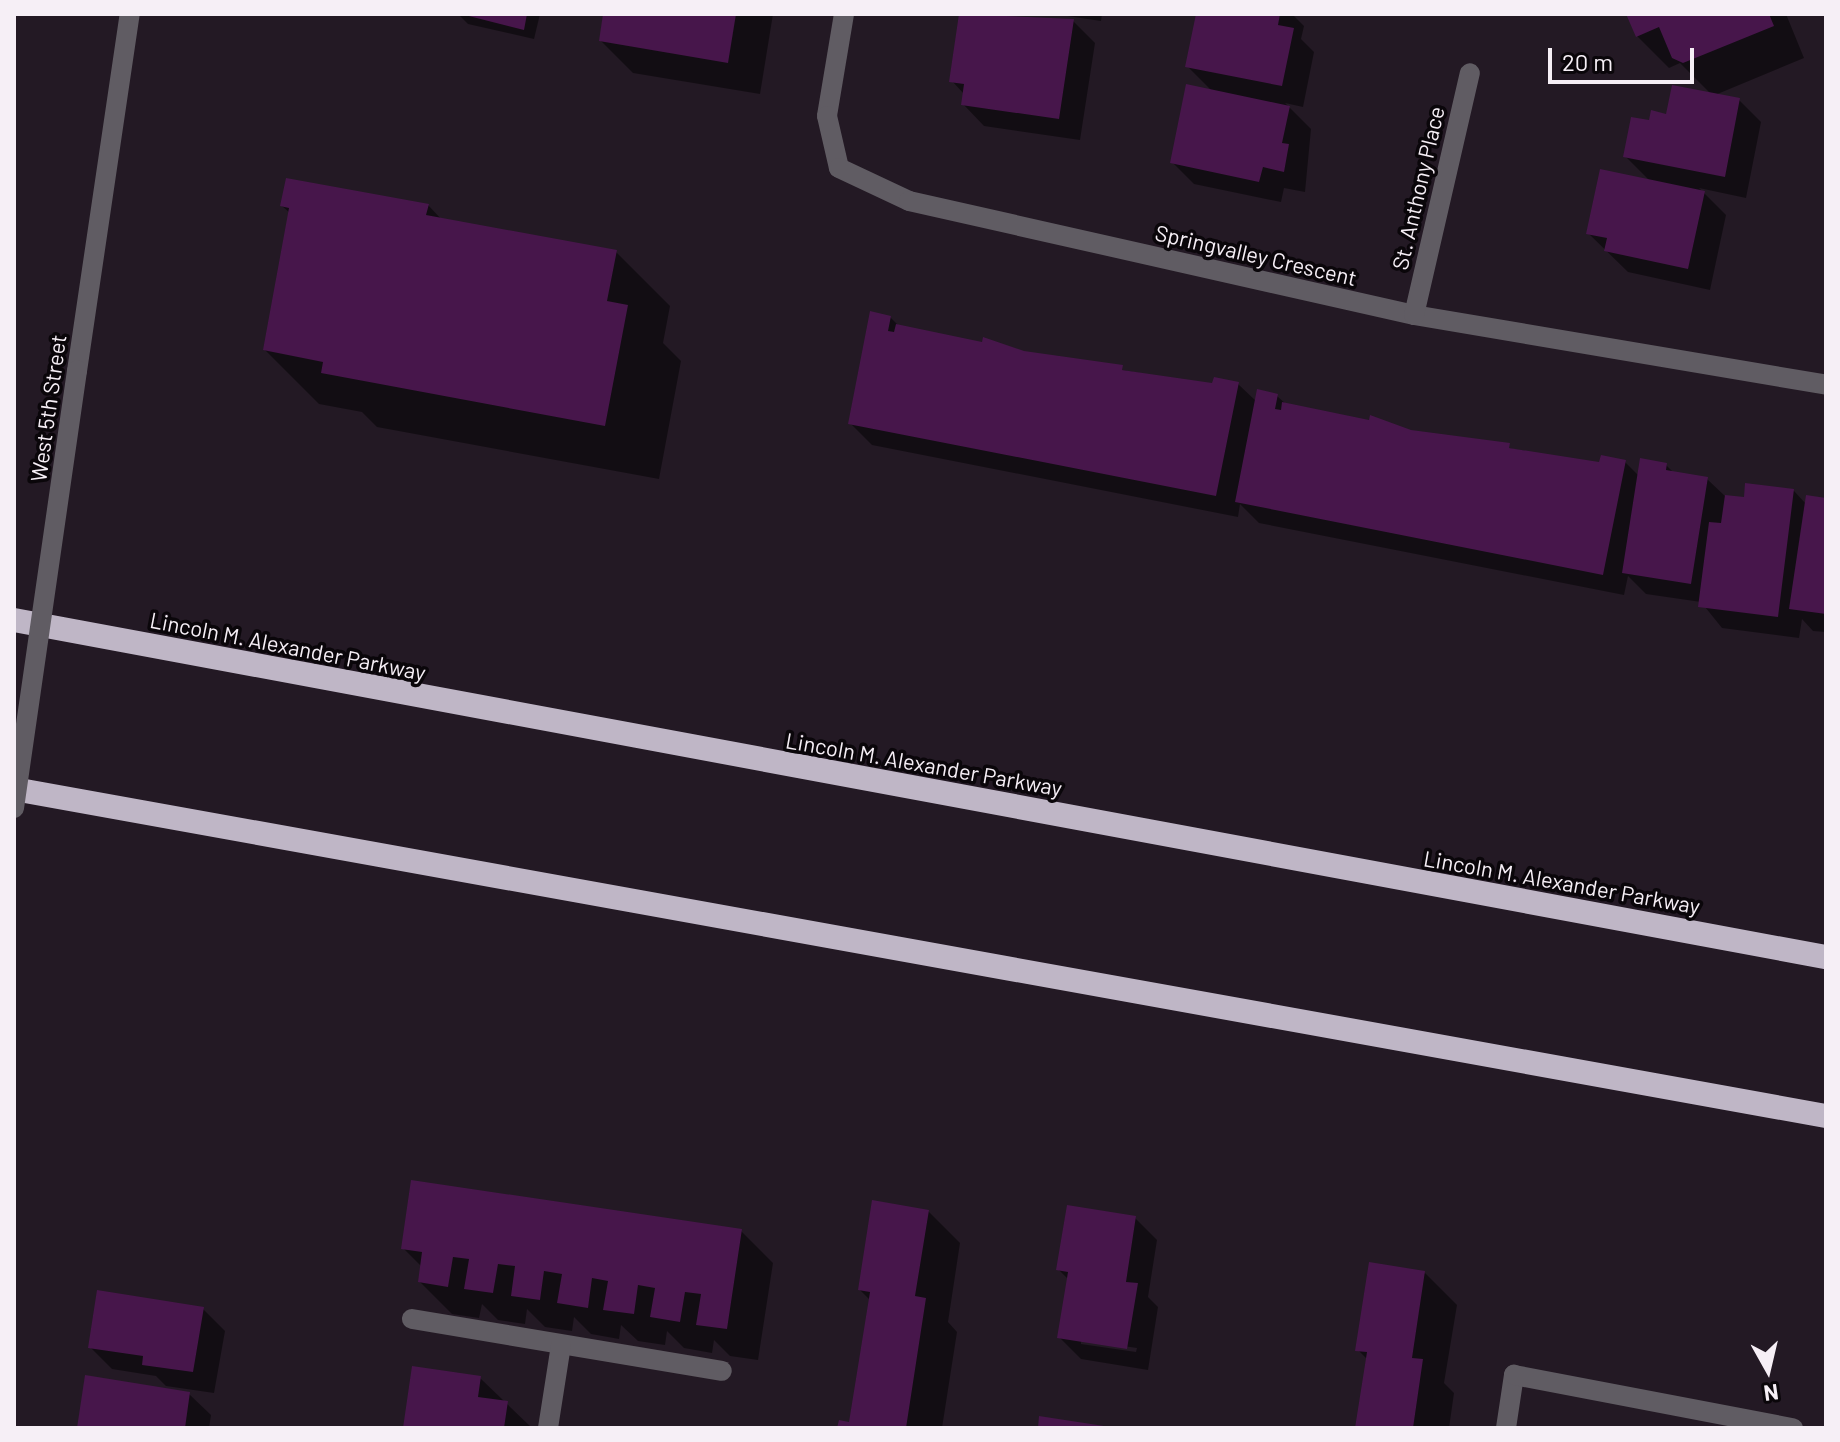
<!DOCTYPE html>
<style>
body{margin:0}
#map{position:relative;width:1840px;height:1442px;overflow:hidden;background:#231924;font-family:Barlow,sans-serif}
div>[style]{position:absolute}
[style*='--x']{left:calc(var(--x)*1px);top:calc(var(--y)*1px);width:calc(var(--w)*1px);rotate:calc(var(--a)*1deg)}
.shadow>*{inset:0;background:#0007}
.building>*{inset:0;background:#47164b}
.minor>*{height:20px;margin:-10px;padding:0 10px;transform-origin:10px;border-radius:10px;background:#605c63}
.highway>*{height:24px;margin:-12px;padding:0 12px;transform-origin:12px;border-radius:12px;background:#bfb6c6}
.minor-bridge>*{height:20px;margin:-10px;padding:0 10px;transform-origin:10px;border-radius:10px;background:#605c63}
span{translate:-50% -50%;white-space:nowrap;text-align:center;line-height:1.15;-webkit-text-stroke:7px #0a060a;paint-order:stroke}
.street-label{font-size:22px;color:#f6eff6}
.frame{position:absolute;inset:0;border:16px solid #f6eff6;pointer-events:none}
.north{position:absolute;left:1728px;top:1330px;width:80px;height:80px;-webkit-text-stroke:6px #0a060a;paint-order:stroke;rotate:172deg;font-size:22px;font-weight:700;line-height:32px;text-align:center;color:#f6eff6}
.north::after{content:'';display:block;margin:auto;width:28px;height:36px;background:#f6eff6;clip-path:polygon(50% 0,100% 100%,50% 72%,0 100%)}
.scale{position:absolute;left:1548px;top:48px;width:146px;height:36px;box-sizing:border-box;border:4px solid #f6eff6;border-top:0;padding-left:10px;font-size:24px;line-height:28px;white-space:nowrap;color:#f6eff6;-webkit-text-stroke:6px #0a060a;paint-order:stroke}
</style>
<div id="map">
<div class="shadow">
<div style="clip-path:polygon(458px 14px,540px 14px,534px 39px,468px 24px)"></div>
<div style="clip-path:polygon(605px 14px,773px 14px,760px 94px,633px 73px,601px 41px)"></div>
<div style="clip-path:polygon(961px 14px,1073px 21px,1095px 43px,1080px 140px,984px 126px,963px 104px,964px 94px,952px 81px)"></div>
<div style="clip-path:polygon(1054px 14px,1102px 14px,1101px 21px)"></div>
<div style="clip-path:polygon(1198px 14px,1292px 14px,1304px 26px,1301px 39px,1314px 52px,1303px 107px,1285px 103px,1311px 129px,1305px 192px,1284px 188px,1281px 202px,1194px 184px,1172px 162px,1212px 91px,1187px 66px)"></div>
<div style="clip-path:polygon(1628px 14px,1786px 14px,1804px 58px,1715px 95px,1739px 100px,1761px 122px,1746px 198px,1699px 188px,1726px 215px,1710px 290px,1628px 272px,1588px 233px,1651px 182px,1625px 156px,1650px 123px,1712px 95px,1680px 63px,1669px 68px,1637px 36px)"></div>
<div style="clip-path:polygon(428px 205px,443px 221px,616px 252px,670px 306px,663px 343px,681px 361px,659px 479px,377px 427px,362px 412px,319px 404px,265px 350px,290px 213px,282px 206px)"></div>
<div style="clip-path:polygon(890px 317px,900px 327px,1024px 353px,1214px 386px,1238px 384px,1257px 402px,1277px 396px,1287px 405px,1410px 431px,1600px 464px,1625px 462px,1639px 476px,1666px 465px,1675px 474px,1707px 479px,1726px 497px,1746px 499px,1794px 491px,1806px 504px,1826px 500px,1826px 632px,1813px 631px,1802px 619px,1799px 638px,1722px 628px,1701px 602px,1646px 594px,1628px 576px,1624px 595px,1259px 523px,1240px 504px,1238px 517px,872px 445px,850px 423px)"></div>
<div style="clip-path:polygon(928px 1211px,960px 1243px,948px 1322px,957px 1332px,942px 1428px,840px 1428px,851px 1424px,870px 1300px,860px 1290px)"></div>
<div style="clip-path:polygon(evenodd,1135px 1218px,1157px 1240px,1148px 1297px,1158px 1307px,1148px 1370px,1081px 1359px,1059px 1337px,1069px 1280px,1058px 1269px,1135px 1218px,1081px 1340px,1137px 1348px,1136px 1352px,1081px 1344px,1081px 1340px)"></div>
<div style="clip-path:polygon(741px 1231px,773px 1263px,758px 1360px,730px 1356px,714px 1340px,712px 1353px,684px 1348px,667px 1331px,665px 1345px,638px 1341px,621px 1325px,619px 1339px,591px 1334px,574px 1317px,572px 1331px,545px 1327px,527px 1309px,525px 1324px,498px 1320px,482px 1304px,479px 1318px,452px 1314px,420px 1282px,422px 1267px,403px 1248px)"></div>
<div style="clip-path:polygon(1425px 1273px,1457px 1305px,1444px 1383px,1454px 1393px,1449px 1428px,1358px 1428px,1368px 1360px,1358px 1350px)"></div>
<div style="clip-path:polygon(203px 1309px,225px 1331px,214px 1393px,166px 1386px,156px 1376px,112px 1369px,90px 1347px)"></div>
<div style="clip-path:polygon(480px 1378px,532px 1428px,405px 1428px)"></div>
<div style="clip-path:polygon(189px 1394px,211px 1415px,209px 1428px,79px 1428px)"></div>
</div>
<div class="building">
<div style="clip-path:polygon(461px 14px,527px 14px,524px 30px)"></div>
<div style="clip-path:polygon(603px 14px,736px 14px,728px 63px,599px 41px)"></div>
<div style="clip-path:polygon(959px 14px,1074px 19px,1059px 119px,961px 105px,964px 84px,949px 82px)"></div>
<div style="clip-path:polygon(1196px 14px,1280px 14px,1278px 25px,1294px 28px,1282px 86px,1185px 67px)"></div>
<div style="clip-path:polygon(1626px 14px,1769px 14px,1774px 26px,1683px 63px,1672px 58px,1659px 27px,1636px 37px)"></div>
<div style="clip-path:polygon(1186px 84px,1290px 106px,1282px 143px,1289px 144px,1284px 172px,1263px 167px,1259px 182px,1170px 163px)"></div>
<div style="clip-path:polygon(1672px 85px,1740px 98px,1725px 177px,1623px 157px,1631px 117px,1649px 120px,1651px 110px,1666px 114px)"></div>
<div style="clip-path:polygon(1600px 169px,1705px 191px,1688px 269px,1604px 251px,1607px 238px,1586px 234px)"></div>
<div style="clip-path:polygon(286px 178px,429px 204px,426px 215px,617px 250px,607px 301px,628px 305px,605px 426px,321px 373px,323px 362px,263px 350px,289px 208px,280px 206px)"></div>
<div style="clip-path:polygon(870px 311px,891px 316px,888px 331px,894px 332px,896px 324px,982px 342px,983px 337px,1024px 351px,1123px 365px,1122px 370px,1212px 383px,1214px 377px,1239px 382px,1216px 496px,848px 424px)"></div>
<div style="clip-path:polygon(1257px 389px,1278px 394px,1275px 409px,1281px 410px,1282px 402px,1369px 420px,1370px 415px,1411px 430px,1510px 443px,1509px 448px,1599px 462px,1601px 455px,1626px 460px,1603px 575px,1235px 502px)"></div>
<div style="clip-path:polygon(1640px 458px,1667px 463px,1666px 470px,1708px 477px,1691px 584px,1622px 573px)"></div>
<div style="clip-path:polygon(1745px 483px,1794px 489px,1778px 617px,1698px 607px,1709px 522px,1721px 523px,1725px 495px,1744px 497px)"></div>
<div style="clip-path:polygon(1806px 495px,1826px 498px,1826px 614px,1789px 609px)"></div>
<div style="clip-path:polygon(411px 1180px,742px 1229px,727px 1329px,696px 1325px,701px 1294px,685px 1292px,680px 1322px,650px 1317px,655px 1288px,638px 1285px,634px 1314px,603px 1310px,608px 1281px,592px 1278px,588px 1308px,557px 1303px,562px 1274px,544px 1271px,540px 1300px,511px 1296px,515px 1266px,498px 1264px,493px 1293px,464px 1289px,469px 1259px,453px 1257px,448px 1287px,418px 1282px,422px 1252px,401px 1249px)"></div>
<div style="clip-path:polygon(872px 1200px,929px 1210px,915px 1296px,926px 1298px,906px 1428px,837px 1428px,839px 1420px,849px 1422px,870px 1292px,858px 1290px)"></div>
<div style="clip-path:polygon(1067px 1205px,1136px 1216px,1126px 1282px,1138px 1283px,1127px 1349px,1057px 1338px,1068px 1272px,1056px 1270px)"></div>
<div style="clip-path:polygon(1369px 1262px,1425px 1271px,1412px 1358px,1423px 1359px,1413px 1428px,1355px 1428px,1367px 1352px,1355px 1351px)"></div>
<div style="clip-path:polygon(97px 1290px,204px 1307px,193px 1372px,142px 1365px,143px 1356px,88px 1348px)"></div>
<div style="clip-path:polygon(412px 1366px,481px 1376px,478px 1397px,508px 1401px,504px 1428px,403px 1428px)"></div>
<div style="clip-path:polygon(85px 1375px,190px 1392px,185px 1428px,77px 1428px)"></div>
<div style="clip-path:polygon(1039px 1416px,1104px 1426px,1104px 1428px,1038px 1428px)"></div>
</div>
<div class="minor">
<div style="--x:844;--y:14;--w:103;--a:99.5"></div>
<div style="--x:827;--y:116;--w:53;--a:77"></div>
<div style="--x:839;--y:168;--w:77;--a:25.2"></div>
<div style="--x:909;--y:201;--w:518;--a:12.72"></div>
<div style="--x:1414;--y:315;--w:418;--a:9.6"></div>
<div style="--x:1414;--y:315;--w:248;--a:-77"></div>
<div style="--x:77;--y:371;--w:361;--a:-81.6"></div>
<div style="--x:412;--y:1319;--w:314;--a:9.5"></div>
<div style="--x:548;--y:1428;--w:84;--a:-81.1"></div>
<div style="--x:1506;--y:1428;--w:54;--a:-81.4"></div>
<div style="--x:1514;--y:1375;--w:284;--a:10.8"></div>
</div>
<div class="highway">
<div style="--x:14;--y:620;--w:1843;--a:10.54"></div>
<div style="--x:14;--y:789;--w:1841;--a:10.23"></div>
</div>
<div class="minor-bridge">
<div style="--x:14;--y:808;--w:442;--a:-81.8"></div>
</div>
<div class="street-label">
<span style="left:1418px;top:188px;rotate:-77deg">St. Anthony Place</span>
<span style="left:1256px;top:255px;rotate:13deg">Springvalley Crescent</span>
<span style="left:48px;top:408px;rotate:-82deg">West 5th Street</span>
<span style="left:288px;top:646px;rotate:11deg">Lincoln M. Alexander Parkway</span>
<span style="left:924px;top:764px;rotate:10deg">Lincoln M. Alexander Parkway</span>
<span style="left:1562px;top:882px;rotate:10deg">Lincoln M. Alexander Parkway</span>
</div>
<div class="frame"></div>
<div class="north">N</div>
<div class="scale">20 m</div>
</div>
